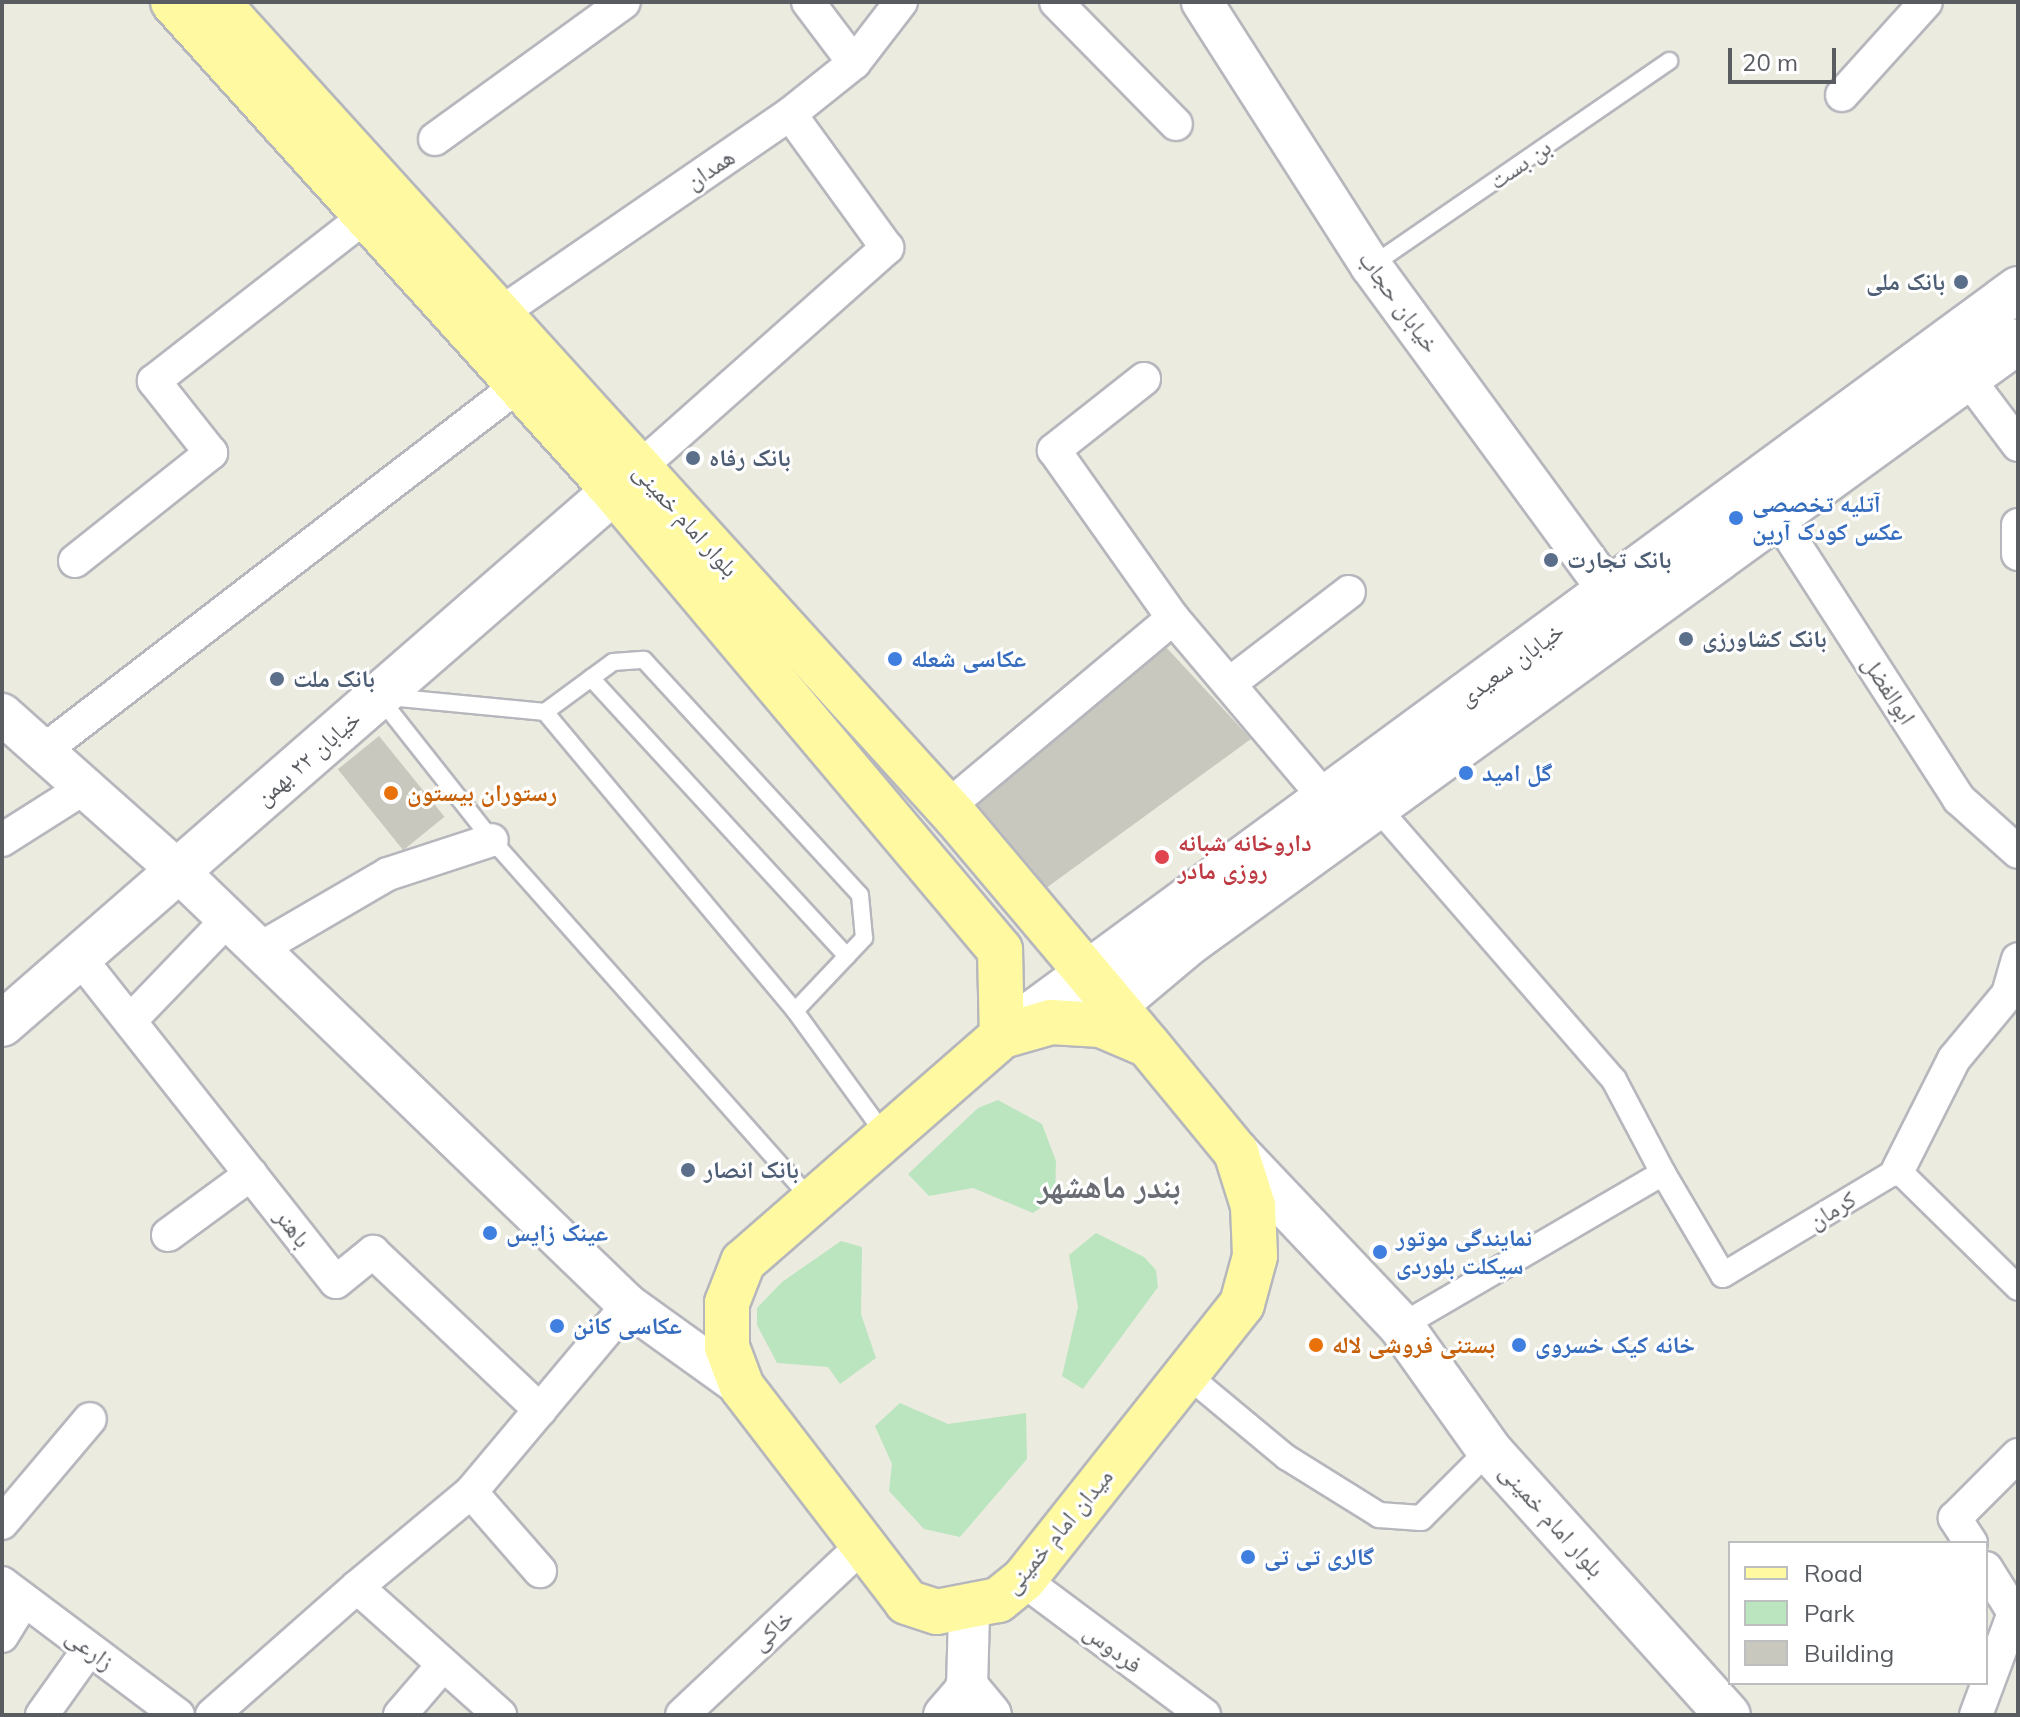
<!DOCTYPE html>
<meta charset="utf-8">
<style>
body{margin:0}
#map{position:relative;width:2020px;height:1717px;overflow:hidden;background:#ecebe0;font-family:Mulish,"Noto Naskh Arabic",sans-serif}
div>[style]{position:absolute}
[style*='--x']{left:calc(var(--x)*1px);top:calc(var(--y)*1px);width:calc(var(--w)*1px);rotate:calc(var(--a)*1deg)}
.green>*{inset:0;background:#bae5bf}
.building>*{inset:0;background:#c9c8bf;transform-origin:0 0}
.roads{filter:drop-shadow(2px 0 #b6b7bd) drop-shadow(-2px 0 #b6b7bd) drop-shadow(0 2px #b6b7bd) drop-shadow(0 -2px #b6b7bd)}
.service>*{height:16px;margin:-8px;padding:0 8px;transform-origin:8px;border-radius:8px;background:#fff}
.pedestrian>*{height:24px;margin:-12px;padding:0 12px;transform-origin:12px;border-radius:12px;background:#fff}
.minor>*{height:32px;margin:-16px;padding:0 16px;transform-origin:16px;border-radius:16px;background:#fff}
.tertiary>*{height:40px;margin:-20px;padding:0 20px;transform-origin:20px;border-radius:20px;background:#fff}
.secondary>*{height:44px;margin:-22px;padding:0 22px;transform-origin:22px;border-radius:22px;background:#fff}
.primary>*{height:44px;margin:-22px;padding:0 22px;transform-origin:22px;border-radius:22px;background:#fffaa2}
.dots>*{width:22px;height:22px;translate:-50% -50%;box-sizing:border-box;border:4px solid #fff;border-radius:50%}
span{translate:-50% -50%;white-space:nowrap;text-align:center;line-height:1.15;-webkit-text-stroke:6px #fff;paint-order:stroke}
.street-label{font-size:24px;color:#595c61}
.service-label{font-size:24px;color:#4e5e75;font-weight:700}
.right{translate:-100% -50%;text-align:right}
.left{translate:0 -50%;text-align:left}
.shop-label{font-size:24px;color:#366cbe;font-weight:700}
.food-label{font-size:24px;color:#c56008;font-weight:700}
.health-label{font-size:24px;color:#be3a42;font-weight:700}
.district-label{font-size:32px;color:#696d73;font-weight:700}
.frame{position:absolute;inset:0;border:4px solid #595c61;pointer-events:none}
.legend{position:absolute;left:1728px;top:1541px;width:260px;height:144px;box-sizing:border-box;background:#fff;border:2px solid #bdbec0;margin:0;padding:10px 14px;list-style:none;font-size:24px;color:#595c61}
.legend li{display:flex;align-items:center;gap:16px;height:40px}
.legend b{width:40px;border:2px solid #bdbec0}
.scale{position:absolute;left:1728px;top:48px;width:108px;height:36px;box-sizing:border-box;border:4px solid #595c61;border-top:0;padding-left:10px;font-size:24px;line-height:28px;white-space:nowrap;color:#595c61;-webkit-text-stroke:6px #fff;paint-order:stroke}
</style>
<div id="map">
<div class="green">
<div style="clip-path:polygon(998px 1100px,1042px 1124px,1056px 1161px,1055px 1198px,1033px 1213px,973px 1188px,929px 1196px,908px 1174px,978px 1108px)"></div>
<div style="clip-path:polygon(1096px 1233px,1144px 1257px,1156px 1270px,1158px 1287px,1083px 1389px,1062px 1376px,1078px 1307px,1069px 1255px)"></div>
<div style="clip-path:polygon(841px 1241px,862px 1247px,861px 1314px,876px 1358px,840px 1384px,828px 1367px,777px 1363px,757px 1325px,757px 1308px,782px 1282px)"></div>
<div style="clip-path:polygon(900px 1403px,948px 1424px,1026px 1413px,1027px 1459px,960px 1537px,924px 1529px,889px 1491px,892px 1464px,875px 1426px)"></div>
</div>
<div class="building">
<div style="clip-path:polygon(1165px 646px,1251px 739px,1042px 891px,965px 804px)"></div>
<div style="left:379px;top:736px;width:104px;height:53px;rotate:51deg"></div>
</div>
<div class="roads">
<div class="service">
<div style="--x:1371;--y:266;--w:362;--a:-34.5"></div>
<div style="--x:591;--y:678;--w:378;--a:47.4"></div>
<div style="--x:379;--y:697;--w:182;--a:51.7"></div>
<div style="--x:492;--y:840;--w:482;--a:48.4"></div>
<div style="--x:389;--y:697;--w:157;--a:5.5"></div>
<div style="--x:545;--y:712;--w:390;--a:50.1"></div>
<div style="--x:795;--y:1011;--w:153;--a:54"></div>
<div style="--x:545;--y:712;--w:84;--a:-36.3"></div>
<div style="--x:613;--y:662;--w:31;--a:-4"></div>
<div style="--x:644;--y:660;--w:319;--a:47.4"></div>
<div style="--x:860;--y:895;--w:43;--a:84.7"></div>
<div style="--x:864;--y:938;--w:100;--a:133.4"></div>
</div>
<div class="pedestrian">
<div style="--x:1376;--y:806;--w:363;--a:49"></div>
<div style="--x:1614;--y:1080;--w:105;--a:62.2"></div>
<div style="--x:1663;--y:1173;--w:303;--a:149.7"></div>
<div style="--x:1663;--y:1173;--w:118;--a:59.5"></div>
<div style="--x:1723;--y:1275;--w:204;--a:-31"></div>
<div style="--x:1898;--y:1170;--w:168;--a:44.5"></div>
<div style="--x:1186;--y:1374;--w:130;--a:39.7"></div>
<div style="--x:1286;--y:1457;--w:110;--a:31.9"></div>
<div style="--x:1379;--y:1515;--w:42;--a:4.1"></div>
<div style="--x:1421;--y:1518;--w:96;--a:-45"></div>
</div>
<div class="minor">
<div style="--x:808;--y:2;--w:76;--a:53"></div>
<div style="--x:1056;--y:2;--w:171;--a:45.5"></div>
<div style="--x:1842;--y:95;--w:125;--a:-47.9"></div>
<div style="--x:435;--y:139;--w:233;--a:-35.9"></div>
<div style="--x:499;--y:314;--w:353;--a:-34.5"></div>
<div style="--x:790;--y:114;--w:82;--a:-38.6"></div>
<div style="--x:854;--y:63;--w:77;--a:-52.4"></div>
<div style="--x:1967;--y:377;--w:85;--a:53.1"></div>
<div style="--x:1144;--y:379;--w:115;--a:141.7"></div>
<div style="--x:1054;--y:450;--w:206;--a:54.7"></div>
<div style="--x:1173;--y:618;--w:237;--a:49.8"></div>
<div style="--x:639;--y:468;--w:332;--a:-41.6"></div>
<div style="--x:887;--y:248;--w:165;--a:-125.9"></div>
<div style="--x:1776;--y:515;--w:338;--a:57.2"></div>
<div style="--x:1959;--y:799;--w:79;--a:41.9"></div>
<div style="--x:2018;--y:525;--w:29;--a:90"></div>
<div style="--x:75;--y:561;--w:174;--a:-38.5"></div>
<div style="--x:211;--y:453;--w:92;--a:-128.4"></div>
<div style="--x:154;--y:381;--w:269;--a:-37.9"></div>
<div style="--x:1229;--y:684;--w:151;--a:-37.5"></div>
<div style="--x:43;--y:751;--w:600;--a:-37.56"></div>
<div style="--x:946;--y:808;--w:296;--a:-39.9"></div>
<div style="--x:2;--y:840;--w:97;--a:-32.4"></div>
<div style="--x:259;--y:949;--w:149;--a:-30.2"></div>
<div style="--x:388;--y:874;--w:109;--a:-18.1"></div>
<div style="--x:79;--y:957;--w:414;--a:51.7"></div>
<div style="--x:336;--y:1282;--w:48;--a:-39"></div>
<div style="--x:373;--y:1252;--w:230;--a:43.4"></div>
<div style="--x:130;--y:1021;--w:141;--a:-46.1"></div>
<div style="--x:1898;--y:1170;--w:124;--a:-63.2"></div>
<div style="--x:1954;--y:1059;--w:85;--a:-50.3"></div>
<div style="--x:2008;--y:994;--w:36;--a:-74"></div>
<div style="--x:168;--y:1235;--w:103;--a:-36.3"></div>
<div style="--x:471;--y:1492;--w:105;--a:48.9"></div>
<div style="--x:2;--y:1523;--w:136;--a:-49.8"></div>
<div style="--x:1971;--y:1543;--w:30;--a:-123"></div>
<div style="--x:1955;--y:1518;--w:89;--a:-45"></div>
<div style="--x:1023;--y:1580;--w:226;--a:36.7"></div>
<div style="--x:2;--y:1583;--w:220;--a:36.9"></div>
<div style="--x:357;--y:1587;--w:148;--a:-39.8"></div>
<div style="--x:471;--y:1492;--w:244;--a:-50"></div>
<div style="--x:2;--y:1636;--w:42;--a:-58.6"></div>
<div style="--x:42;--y:1715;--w:81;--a:-54.5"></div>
<div style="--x:212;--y:1715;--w:193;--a:-41.4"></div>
<div style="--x:357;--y:1587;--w:192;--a:41.8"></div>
<div style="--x:400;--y:1715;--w:66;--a:-49.3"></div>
<div style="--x:682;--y:1715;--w:248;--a:-43.2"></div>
<div style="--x:1976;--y:1715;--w:109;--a:-69.6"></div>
<div style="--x:2014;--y:1613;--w:53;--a:-121.9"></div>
</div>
<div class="tertiary">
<div style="--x:1202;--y:2;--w:313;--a:57.4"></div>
<div style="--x:1371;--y:266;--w:405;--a:53.8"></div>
<div style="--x:2;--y:714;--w:236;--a:41.7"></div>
<div style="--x:178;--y:871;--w:625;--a:43.96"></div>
<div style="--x:628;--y:1305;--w:140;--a:35.7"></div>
<div style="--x:944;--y:1715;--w:35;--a:-49"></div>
<div style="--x:967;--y:1689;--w:78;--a:-88.5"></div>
</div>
<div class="secondary">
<div style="--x:1116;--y:1004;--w:97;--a:-40"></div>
<div style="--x:1190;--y:942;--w:1023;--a:-35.97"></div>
<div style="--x:2;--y:1024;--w:812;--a:-41.05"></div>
<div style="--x:1002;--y:1036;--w:1261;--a:-36.32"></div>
<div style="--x:1236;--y:1152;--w:240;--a:46.5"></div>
<div style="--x:1401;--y:1326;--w:152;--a:54.6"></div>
<div style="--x:1489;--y:1450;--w:357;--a:48"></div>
<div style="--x:967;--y:1689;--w:34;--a:50"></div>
</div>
<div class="primary">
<div style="--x:173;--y:2;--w:658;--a:47.95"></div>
<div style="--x:614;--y:491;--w:600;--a:49.94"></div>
<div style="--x:1000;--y:950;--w:86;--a:88.7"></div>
<div style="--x:217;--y:2;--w:1100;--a:47.8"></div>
<div style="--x:956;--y:817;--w:295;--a:49.9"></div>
<div style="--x:1051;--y:1022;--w:50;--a:3.4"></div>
<div style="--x:1101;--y:1025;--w:51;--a:23.1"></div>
<div style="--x:1148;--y:1045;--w:139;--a:50.6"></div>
<div style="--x:1236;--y:1152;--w:57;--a:72.5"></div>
<div style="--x:1253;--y:1206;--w:50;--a:87.7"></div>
<div style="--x:1255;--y:1256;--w:50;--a:105.2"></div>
<div style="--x:1242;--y:1304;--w:352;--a:128.4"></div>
<div style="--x:1023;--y:1580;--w:32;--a:141"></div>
<div style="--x:998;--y:1600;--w:62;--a:168.9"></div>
<div style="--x:937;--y:1612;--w:32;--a:-162"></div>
<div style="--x:907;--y:1602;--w:271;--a:-127.5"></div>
<div style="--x:742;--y:1387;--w:43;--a:-110.6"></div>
<div style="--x:727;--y:1347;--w:44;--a:-90"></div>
<div style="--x:727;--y:1303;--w:44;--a:-68.7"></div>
<div style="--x:743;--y:1262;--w:344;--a:-41.1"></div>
<div style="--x:1002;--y:1036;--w:51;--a:-15.9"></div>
</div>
</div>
<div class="dots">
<div style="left:1961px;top:282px;background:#5c6f8a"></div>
<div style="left:693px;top:458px;background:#5c6f8a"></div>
<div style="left:1736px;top:518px;background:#3f7fe0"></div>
<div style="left:1551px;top:560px;background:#5c6f8a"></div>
<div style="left:1686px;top:639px;background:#5c6f8a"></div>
<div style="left:895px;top:659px;background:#3f7fe0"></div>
<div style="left:277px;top:679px;background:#5c6f8a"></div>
<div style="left:1466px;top:773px;background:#3f7fe0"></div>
<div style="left:391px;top:793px;background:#e8710a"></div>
<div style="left:1162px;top:857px;background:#e0444e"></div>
<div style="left:688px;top:1170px;background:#5c6f8a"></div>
<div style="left:490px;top:1233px;background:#3f7fe0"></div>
<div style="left:1380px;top:1252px;background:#3f7fe0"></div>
<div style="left:557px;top:1326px;background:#3f7fe0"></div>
<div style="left:1316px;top:1345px;background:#e8710a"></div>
<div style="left:1519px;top:1345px;background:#3f7fe0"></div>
<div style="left:1248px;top:1557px;background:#3f7fe0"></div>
</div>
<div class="street-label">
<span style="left:1520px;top:164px;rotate:-35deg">بن بست</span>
<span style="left:710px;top:169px;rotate:-34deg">همدان</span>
<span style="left:1399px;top:302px;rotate:54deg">خیابان حجاب</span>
<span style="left:686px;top:520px;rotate:48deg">بلوار امام خمینی</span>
<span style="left:1511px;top:664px;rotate:-36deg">خیابان سعیدی</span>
<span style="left:1889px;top:690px;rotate:57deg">ابوالفضل</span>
<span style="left:308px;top:758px;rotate:-41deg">خیابان ۲۲ بهمن</span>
<span style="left:1832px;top:1210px;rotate:-31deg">کرمان</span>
<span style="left:293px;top:1228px;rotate:52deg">باهنر</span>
<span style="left:1552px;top:1520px;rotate:48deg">بلوار امام خمینی</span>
<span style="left:1058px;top:1531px;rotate:-50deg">میدان امام خمینی</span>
<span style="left:772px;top:1630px;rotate:-43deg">خاکی</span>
<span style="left:1113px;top:1648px;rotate:37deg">فردوس</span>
<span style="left:90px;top:1649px;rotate:37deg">زارعی</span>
</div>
<div class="service-label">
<span class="right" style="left:1945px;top:282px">بانک ملی</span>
<span class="left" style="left:709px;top:458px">بانک رفاه</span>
<span class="left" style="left:1567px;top:560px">بانک تجارت</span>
<span class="left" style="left:1702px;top:639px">بانک کشاورزی</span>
<span class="left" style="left:293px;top:679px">بانک ملت</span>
<span class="left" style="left:704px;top:1170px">بانک انصار</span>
</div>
<div class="shop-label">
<span class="left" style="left:1752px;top:518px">آتلیه تخصصی<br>عکس کودک آرین</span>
<span class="left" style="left:911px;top:659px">عکاسی شعله</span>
<span class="left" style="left:1482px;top:773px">گل امید</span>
<span class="left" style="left:506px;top:1233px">عینک زایس</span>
<span class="left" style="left:1396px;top:1252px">نمایندگی موتور<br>سیکلت بلوردی</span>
<span class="left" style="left:573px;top:1326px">عکاسی کانن</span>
<span class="left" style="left:1535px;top:1345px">خانه کیک خسروی</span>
<span class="left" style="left:1264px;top:1557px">گالری تی تی</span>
</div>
<div class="food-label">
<span class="left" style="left:407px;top:793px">رستوران بیستون</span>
<span class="left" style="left:1332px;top:1345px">بستنی فروشی لاله</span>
</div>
<div class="health-label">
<span class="left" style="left:1178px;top:857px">داروخانه شبانه<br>روزی مادر</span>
</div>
<div class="district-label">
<span style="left:1109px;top:1186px">بندر ماهشهر</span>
</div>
<div class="frame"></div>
<ul class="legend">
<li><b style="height:10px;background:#fffaa2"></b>Road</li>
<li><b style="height:22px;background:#bae5bf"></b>Park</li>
<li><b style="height:22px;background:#c9c8bf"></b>Building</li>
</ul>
<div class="scale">20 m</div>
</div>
